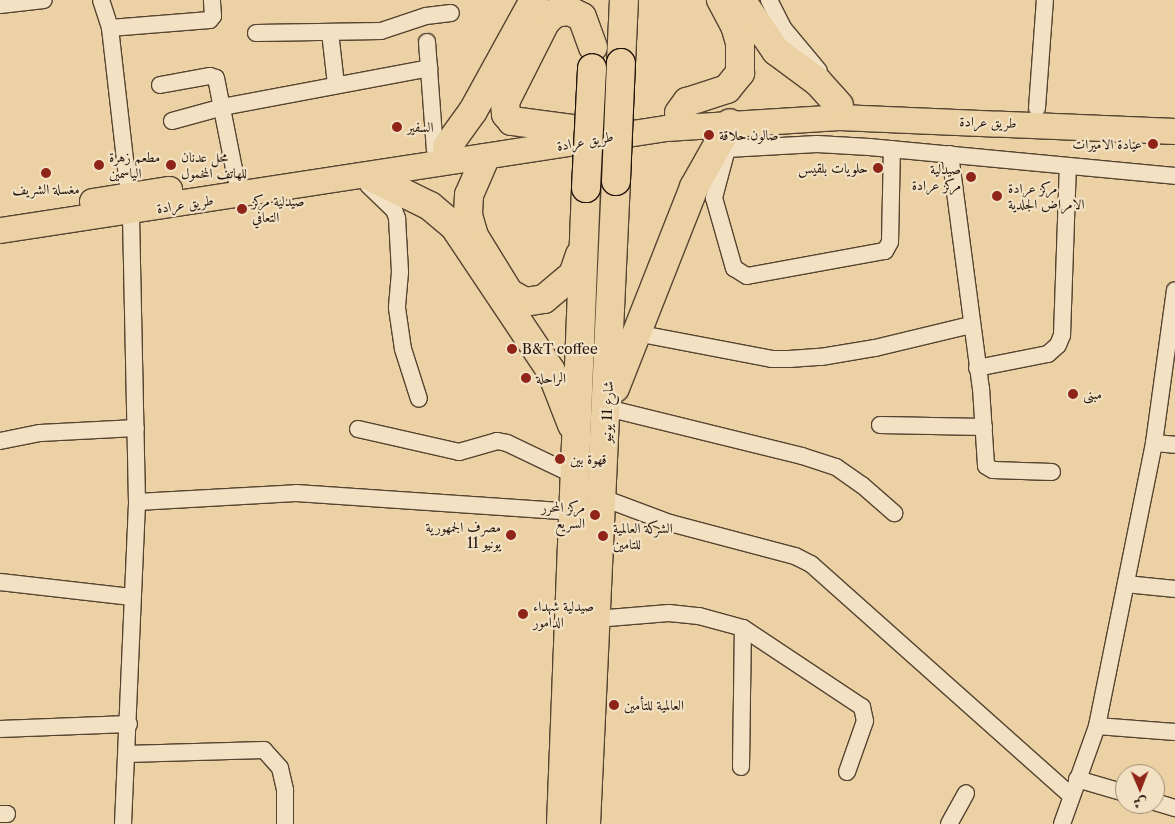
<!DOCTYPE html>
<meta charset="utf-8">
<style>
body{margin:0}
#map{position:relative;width:1175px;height:824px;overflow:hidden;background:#ebd1a3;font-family:"Libre Caslon Text",Amiri,serif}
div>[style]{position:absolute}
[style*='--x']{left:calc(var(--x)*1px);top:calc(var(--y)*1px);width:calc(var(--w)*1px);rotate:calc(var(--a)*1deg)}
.roads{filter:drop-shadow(1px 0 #554432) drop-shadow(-1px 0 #554432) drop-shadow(0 1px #554432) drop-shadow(0 -1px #554432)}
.street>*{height:16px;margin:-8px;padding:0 8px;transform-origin:8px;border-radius:8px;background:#f2e1c3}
.primary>*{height:25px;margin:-12.5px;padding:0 12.5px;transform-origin:12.5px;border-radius:12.5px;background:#ebd1a3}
.highway>*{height:28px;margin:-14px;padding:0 14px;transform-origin:14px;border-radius:14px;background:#ebd1a3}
.bridges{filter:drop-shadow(1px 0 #23150d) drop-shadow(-1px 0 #23150d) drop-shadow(0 1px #23150d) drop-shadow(0 -1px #23150d)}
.highway-bridge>*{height:28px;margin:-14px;padding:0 14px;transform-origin:14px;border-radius:14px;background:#ebd1a3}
.dots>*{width:14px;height:14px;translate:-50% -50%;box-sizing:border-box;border:2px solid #f2e1c3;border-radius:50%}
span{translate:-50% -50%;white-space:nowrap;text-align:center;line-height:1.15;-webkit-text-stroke:4.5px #f2e1c3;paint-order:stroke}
.street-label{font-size:14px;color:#23150d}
.poi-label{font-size:14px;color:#23150d}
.left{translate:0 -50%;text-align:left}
.right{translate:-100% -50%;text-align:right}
.north{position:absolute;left:1115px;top:764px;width:50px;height:50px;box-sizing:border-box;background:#f2e1c3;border:1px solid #9f8f7a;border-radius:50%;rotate:179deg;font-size:14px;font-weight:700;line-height:20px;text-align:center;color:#23150d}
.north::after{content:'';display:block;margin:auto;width:18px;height:22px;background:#8f2418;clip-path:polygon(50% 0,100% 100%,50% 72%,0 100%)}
</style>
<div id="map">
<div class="roads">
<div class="street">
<div style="--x:101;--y:0;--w:29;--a:72"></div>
<div style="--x:110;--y:28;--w:168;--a:83.5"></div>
<div style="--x:769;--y:0;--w:31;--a:63"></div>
<div style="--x:783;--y:28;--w:56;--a:50.1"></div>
<div style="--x:0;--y:5;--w:44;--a:-6.5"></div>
<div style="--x:110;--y:28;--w:100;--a:-4.6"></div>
<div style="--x:210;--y:20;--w:5;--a:-53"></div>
<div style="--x:213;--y:16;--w:16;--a:-94"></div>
<div style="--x:330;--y:32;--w:53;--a:83.5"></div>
<div style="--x:256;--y:33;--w:125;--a:-0.9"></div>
<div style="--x:381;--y:31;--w:47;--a:-18.4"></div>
<div style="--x:426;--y:16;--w:25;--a:-7"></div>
<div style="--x:427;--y:42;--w:108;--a:85.8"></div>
<div style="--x:160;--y:85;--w:51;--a:-10.2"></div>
<div style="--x:210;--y:76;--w:6;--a:18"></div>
<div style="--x:216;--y:78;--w:103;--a:78.8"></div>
<div style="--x:1037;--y:108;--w:108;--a:-85.8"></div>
<div style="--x:172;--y:121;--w:53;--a:-15.4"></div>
<div style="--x:223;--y:107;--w:210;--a:-10.7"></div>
<div style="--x:727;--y:149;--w:90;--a:-3.2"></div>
<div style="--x:817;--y:144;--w:52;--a:3.3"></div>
<div style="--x:869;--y:147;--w:307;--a:5.4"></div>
<div style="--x:721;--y:150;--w:6;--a:-9"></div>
<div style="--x:727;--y:149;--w:51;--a:104.9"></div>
<div style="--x:714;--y:198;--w:73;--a:74.1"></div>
<div style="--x:734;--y:268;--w:15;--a:32"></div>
<div style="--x:747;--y:276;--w:140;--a:-10.3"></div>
<div style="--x:885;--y:251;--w:10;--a:-61"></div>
<div style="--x:890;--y:242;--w:93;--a:-88.8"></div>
<div style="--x:950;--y:154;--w:236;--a:82.5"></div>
<div style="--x:981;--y:388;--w:78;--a:86.3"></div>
<div style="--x:986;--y:466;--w:8;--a:30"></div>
<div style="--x:993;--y:470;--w:59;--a:1.9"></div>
<div style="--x:368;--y:185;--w:36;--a:44"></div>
<div style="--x:394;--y:210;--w:9;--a:69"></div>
<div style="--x:397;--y:218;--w:54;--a:86.8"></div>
<div style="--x:400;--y:272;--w:36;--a:95"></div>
<div style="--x:397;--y:308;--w:41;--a:81.7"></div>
<div style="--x:403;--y:349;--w:52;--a:72.3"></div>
<div style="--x:636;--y:333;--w:138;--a:10.8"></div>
<div style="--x:772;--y:359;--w:17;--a:0"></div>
<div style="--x:789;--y:359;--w:32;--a:-4"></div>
<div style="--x:821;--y:357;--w:55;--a:-9.5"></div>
<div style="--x:875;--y:348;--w:99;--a:-13.5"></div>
<div style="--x:977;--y:368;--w:72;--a:-11.2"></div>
<div style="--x:1048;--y:354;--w:13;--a:-42"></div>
<div style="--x:1058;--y:345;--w:11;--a:-68"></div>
<div style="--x:1062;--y:335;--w:168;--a:-88"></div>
<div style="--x:607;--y:408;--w:201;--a:13.8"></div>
<div style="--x:802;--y:456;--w:36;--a:18"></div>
<div style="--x:836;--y:467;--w:32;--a:35"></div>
<div style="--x:862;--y:485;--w:43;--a:41.2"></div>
<div style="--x:880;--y:425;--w:104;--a:1.1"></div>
<div style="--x:358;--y:429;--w:104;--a:12.8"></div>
<div style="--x:459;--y:452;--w:40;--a:-16"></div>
<div style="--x:497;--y:441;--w:10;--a:11"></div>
<div style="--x:507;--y:443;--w:76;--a:25.6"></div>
<div style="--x:0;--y:441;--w:41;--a:-11.3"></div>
<div style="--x:40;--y:433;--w:96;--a:-3"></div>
<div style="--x:1154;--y:443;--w:21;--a:5"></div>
<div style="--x:603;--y:498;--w:72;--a:20.5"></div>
<div style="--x:670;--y:523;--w:129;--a:14.8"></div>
<div style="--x:795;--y:556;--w:18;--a:27"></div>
<div style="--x:811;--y:564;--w:348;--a:41.7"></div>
<div style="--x:137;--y:502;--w:159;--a:-3.2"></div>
<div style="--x:296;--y:493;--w:280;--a:3.9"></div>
<div style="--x:0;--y:582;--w:133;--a:6.5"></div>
<div style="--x:1126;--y:584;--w:49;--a:5.8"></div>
<div style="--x:596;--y:619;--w:73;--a:-4.7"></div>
<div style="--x:669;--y:613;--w:30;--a:6"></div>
<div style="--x:699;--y:616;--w:46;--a:15.3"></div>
<div style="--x:743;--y:628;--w:143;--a:33.6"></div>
<div style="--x:862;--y:707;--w:14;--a:78"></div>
<div style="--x:865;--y:721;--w:54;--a:109.4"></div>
<div style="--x:1097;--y:726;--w:78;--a:4.4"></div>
<div style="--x:0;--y:729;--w:129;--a:-2.2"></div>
<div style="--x:127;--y:754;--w:137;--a:-1.7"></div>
<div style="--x:264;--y:750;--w:24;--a:48"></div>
<div style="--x:280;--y:768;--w:23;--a:77"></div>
<div style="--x:285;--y:790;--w:34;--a:90"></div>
<div style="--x:741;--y:767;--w:139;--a:-89.2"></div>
<div style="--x:1077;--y:779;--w:50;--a:16.3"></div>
<div style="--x:1155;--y:802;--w:21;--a:17"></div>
<div style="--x:0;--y:814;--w:7;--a:0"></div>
<div style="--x:123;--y:824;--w:322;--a:-87.5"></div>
<div style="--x:137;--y:502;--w:290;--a:-91.2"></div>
<div style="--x:949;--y:824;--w:35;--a:-61"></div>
<div style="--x:1062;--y:824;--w:104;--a:-70.3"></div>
<div style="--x:1097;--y:726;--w:289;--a:-78.6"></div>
<div style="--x:1154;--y:443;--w:154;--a:-82.2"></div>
</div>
<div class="primary">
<div style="--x:92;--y:201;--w:78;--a:-8.9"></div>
<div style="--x:0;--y:230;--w:674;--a:-8.71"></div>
<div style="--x:666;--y:128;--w:173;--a:-3.6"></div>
<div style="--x:839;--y:117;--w:336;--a:2.4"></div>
</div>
<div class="highway">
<div style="--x:741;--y:0;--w:62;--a:55.5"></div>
<div style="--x:776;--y:51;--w:52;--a:36.4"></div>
<div style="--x:818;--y:82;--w:31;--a:48"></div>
<div style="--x:621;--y:63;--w:63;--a:-87.3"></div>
<div style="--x:679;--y:113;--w:14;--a:-54"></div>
<div style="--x:687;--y:102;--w:42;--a:-18"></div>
<div style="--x:727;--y:89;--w:21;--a:-51"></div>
<div style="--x:740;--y:73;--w:30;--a:-90"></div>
<div style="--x:740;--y:43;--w:18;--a:-106"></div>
<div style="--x:735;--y:26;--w:30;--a:-118"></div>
<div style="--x:572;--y:129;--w:61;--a:-172.4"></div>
<div style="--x:512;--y:121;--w:9;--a:-131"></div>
<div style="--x:506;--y:114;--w:12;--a:-95"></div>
<div style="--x:505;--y:102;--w:91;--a:-63.2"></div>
<div style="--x:546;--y:21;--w:12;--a:-42"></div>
<div style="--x:555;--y:13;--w:15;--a:-8"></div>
<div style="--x:570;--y:11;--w:13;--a:27"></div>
<div style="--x:582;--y:17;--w:32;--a:70"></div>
<div style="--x:447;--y:147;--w:44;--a:-54.2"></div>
<div style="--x:473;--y:111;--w:127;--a:-61.2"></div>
<div style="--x:485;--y:158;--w:40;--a:113.4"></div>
<div style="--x:469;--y:195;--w:20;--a:93"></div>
<div style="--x:468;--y:215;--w:22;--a:74"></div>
<div style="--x:474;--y:236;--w:67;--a:58.4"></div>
<div style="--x:509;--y:293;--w:18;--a:29"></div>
<div style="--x:525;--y:302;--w:19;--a:-9"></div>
<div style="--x:544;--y:299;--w:38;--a:-40"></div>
<div style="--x:573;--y:275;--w:21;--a:-71"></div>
<div style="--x:369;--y:176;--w:68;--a:26.2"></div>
<div style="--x:430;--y:206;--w:31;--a:40"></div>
<div style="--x:454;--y:226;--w:174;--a:56.2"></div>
<div style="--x:551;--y:371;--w:58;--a:68.7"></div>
<div style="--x:615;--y:388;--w:216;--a:-68.5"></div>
<div style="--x:694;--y:187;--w:73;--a:-60.6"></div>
<div style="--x:561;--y:824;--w:636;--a:-87.75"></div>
<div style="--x:586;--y:824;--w:644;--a:-87.33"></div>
</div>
</div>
<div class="bridges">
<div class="highway-bridge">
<div style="--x:616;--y:181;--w:118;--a:-87.6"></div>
<div style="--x:586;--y:188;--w:120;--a:-87.1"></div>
</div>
</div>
<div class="dots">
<div style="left:397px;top:127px;background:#8f2418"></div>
<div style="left:709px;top:135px;background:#8f2418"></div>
<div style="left:1153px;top:144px;background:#8f2418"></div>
<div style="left:99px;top:165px;background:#8f2418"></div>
<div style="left:171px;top:165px;background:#8f2418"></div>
<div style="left:878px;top:168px;background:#8f2418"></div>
<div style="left:46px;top:173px;background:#8f2418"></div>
<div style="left:971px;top:177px;background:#8f2418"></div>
<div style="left:997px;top:196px;background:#8f2418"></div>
<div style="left:242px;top:209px;background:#8f2418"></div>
<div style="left:512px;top:349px;background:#8f2418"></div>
<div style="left:526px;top:378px;background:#8f2418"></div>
<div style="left:1073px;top:394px;background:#8f2418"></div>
<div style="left:560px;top:459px;background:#8f2418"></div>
<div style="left:595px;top:515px;background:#8f2418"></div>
<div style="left:511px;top:535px;background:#8f2418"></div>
<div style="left:603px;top:536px;background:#8f2418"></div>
<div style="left:523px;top:614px;background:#8f2418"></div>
<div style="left:614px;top:705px;background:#8f2418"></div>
</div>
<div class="street-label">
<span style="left:988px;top:122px;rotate:2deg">طريق عرادة</span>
<span style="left:585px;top:141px;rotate:-10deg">طريق عرادة</span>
<span style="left:185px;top:204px;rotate:-9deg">طريق عرادة</span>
<span style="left:607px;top:412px;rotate:-88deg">شارع 11 يونيو</span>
</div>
<div class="poi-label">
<span class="left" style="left:407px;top:127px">السفير</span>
<span class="left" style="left:719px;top:135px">صالون حلاقة</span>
<span class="right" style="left:1142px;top:144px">عيادة الاميرات</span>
<span class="left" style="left:109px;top:165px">مطعم زهرة<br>الياسمين</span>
<span class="left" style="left:181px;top:165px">محل عدنان<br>للهاتف المخمول</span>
<span class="right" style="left:868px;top:168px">حلويات بلقيس</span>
<span class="right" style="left:961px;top:177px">صيدلية<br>مركز عرادة</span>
<span class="left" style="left:1008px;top:196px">مركز عرادة<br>الامراض الجلدية</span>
<span style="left:46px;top:189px">مغسلة الشريف</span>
<span class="left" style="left:252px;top:209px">صيدلية مركز<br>التعافي</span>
<span class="left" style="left:522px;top:349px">B&amp;T coffee</span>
<span class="left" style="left:536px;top:378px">الراحلة</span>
<span class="left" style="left:1083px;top:394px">مبنى</span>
<span class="left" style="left:570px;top:459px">قهوة بين</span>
<span class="right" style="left:585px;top:515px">مركز المحرر<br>السريع</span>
<span class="right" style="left:501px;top:535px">مصرف الجمهورية<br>11 يونيو</span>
<span class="left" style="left:613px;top:536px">الشركة العالمية<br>للتامين</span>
<span class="left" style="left:533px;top:614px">صيدلية شهداء<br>الدامور</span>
<span class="left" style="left:624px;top:705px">العالمية للتأمين</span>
</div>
<div class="north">ش</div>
</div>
